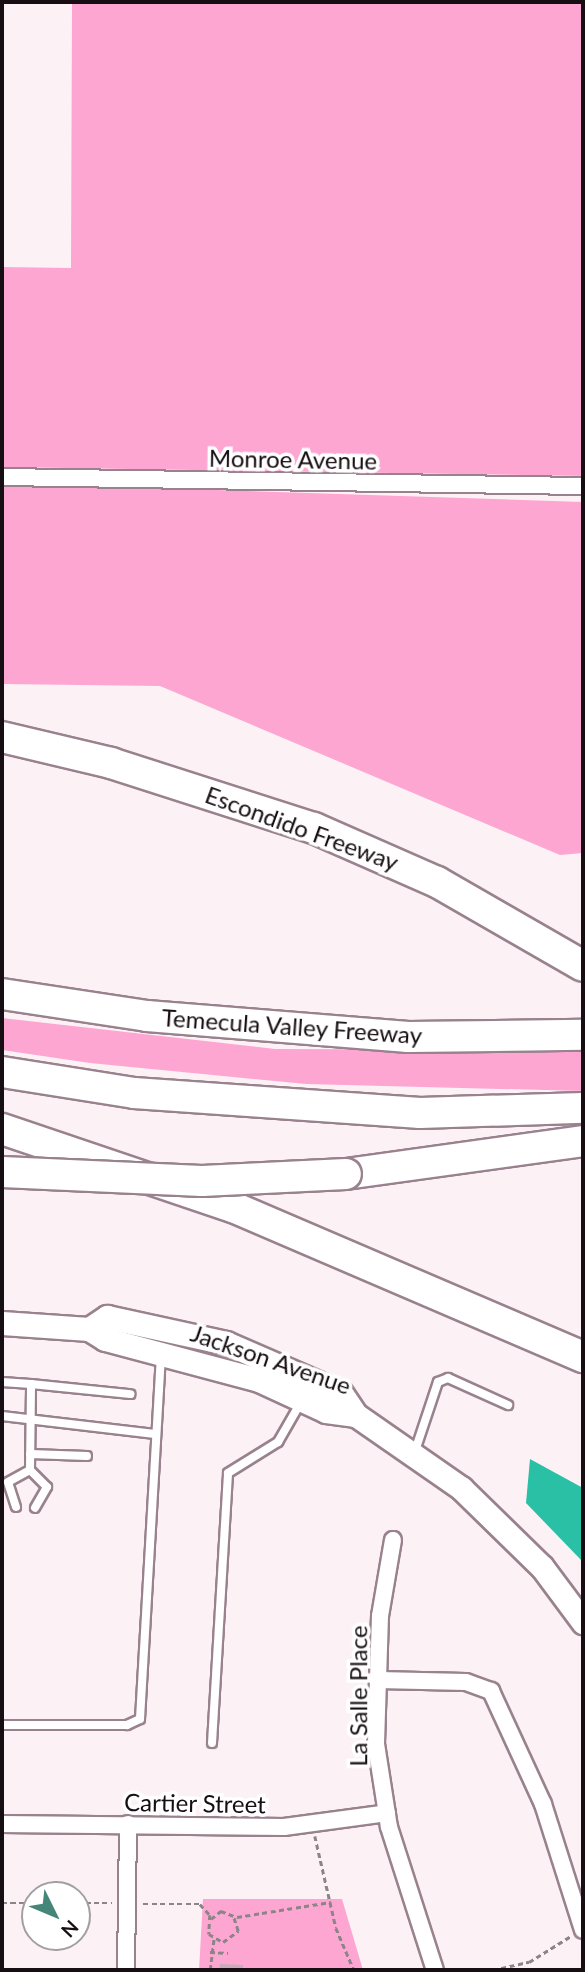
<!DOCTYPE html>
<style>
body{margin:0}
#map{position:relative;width:585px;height:1972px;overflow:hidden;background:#fcf2f6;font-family:Lato,sans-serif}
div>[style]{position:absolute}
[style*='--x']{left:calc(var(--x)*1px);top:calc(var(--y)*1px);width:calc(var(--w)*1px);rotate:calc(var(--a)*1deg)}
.green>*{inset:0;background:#fea6d2}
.water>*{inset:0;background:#2ac0a5}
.building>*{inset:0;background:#c6adb8}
.path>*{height:2.5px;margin-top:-1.25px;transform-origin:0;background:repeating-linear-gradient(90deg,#8d8488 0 5px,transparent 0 8.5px)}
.roads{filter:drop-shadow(2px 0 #99828d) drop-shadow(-2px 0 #99828d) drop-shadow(0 2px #99828d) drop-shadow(0 -2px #99828d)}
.lane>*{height:8px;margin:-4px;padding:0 4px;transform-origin:4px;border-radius:4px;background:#fff}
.street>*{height:16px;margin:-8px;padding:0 8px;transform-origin:8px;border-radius:8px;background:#fff}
.secondary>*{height:23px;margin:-11.5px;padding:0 11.5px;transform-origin:11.5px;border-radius:11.5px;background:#fff}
.highway>*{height:30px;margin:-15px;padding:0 15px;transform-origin:15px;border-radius:15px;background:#fff}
.bridges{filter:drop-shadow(2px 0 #99828d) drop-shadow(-2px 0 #99828d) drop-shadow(0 2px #99828d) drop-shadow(0 -2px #99828d)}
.highway-bridge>*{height:30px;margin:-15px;padding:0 15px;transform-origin:15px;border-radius:15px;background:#fff}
span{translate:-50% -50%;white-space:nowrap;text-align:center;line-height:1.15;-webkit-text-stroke:7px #fff;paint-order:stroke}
.street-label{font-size:24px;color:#160e12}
.frame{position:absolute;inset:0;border:4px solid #160e12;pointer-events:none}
.north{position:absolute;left:21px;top:1881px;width:70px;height:70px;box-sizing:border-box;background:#fff;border:2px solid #a29fa0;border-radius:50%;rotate:133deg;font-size:19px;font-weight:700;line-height:28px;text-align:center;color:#160e12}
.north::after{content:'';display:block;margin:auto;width:24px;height:32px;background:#448677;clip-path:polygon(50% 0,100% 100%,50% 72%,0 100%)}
</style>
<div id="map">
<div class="green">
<div style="clip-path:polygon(72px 2px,583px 2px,583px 476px,2px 467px,2px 267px,71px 268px)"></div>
<div style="clip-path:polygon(2px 483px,583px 502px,583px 853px,560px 855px,160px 686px,2px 684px)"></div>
<div style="clip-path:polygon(2px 1018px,275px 1049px,583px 1050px,583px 1091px,306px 1084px,90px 1063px,2px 1050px)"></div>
<div style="clip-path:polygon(203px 1899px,342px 1899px,363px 1970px,199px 1970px)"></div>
</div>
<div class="water">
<div style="clip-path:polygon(530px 1459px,583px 1488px,583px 1562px,526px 1503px)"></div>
</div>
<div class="building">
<div style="clip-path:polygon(220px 1964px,243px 1965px,243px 1970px,219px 1970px)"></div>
</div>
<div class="path">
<div style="--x:315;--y:1836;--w:94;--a:77.1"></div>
<div style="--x:336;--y:1928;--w:46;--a:66.8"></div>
<div style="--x:2;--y:1903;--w:33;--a:0"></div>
<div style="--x:77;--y:1903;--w:35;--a:0"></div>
<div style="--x:143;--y:1904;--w:57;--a:0"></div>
<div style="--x:200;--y:1904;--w:15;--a:48"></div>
<div style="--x:210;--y:1915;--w:19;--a:93"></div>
<div style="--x:209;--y:1934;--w:16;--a:30"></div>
<div style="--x:223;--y:1942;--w:19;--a:-36"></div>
<div style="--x:238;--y:1931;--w:16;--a:-108"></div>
<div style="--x:211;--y:1919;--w:13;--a:-39"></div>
<div style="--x:221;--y:1911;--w:17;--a:21"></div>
<div style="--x:237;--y:1917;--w:95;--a:-9.1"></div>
<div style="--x:210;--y:1952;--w:18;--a:3"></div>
<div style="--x:210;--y:1970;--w:31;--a:-83"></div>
<div style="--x:493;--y:1970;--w:37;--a:-13"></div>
<div style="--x:529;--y:1962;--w:49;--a:-31.8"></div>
</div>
<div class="roads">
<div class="lane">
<div style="--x:2;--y:1382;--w:29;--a:4"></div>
<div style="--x:2;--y:1416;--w:154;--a:6.7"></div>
<div style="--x:30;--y:1454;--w:57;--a:2"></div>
<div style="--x:414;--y:1454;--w:76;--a:-71.6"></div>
<div style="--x:438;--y:1382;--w:11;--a:-22"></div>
<div style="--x:448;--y:1378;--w:66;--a:24.2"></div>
<div style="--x:30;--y:1470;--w:86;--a:-89.3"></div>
<div style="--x:31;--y:1384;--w:100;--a:5.8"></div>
<div style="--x:16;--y:1507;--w:26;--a:-108"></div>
<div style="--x:8;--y:1482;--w:25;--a:-29"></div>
<div style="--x:30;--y:1470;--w:24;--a:45"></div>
<div style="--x:47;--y:1487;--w:24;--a:120"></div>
<div style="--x:2;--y:1725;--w:125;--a:0"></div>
<div style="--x:127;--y:1725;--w:14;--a:-25"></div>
<div style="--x:140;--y:1719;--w:365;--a:-86.7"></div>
<div style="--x:212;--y:1743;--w:270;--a:-86.6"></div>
<div style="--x:228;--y:1473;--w:59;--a:-31.8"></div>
<div style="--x:278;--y:1442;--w:46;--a:-60.1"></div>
</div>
<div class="street">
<div style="--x:2;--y:477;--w:581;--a:0.89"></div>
<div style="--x:393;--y:1540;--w:77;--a:99.7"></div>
<div style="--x:380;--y:1616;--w:128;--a:91.8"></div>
<div style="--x:376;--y:1744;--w:84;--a:81.1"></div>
<div style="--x:389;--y:1827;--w:150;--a:72.2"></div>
<div style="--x:378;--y:1680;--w:88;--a:1.3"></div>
<div style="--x:466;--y:1682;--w:27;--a:20"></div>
<div style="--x:491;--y:1691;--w:124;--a:65.3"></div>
<div style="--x:543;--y:1804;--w:132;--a:72.4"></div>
<div style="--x:2;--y:1824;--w:282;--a:0.6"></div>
<div style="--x:284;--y:1827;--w:104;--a:-7.7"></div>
<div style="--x:126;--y:1970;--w:146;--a:-89.2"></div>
</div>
<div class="secondary">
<div style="--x:2;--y:1323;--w:87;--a:3.9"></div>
<div style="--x:89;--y:1329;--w:19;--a:32"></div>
<div style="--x:105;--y:1339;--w:159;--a:14.9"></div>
<div style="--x:259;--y:1380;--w:74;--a:24.8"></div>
<div style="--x:326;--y:1411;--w:30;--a:8"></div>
<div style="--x:356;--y:1415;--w:128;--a:34.8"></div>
<div style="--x:461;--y:1488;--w:113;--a:44.3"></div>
<div style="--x:542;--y:1567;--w:69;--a:53.3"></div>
<div style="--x:89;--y:1329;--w:22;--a:-34"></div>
<div style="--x:107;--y:1317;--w:122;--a:12.3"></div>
<div style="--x:226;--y:1343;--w:125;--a:23.5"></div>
<div style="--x:341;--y:1393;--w:27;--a:56"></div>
</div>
<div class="highway">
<div style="--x:2;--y:737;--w:112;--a:13.4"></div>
<div style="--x:111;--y:763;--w:213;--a:17.8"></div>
<div style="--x:314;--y:828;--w:134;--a:23.7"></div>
<div style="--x:437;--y:882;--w:168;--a:29.9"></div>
<div style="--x:2;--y:994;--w:147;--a:8.6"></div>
<div style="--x:147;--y:1016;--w:262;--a:4.6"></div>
<div style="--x:408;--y:1037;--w:175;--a:-0.7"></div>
<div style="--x:2;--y:1072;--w:134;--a:9"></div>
<div style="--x:134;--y:1093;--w:287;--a:4"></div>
<div style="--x:420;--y:1113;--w:163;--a:-1.8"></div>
<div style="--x:2;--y:1129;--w:244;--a:18.7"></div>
<div style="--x:233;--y:1207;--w:381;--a:23.2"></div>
<div style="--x:346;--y:1174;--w:239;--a:-7.9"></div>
</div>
</div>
<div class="bridges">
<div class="highway-bridge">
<div style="--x:2;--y:1172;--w:200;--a:2.6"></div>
<div style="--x:202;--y:1181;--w:144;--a:-2.8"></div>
</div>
</div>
<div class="street-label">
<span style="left:293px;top:459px;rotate:1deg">Monroe Avenue</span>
<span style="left:302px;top:828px;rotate:20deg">Escondido Freeway</span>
<span style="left:292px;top:1026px;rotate:4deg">Temecula Valley Freeway</span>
<span style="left:271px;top:1359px;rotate:19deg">Jackson Avenue</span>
<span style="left:358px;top:1696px;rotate:-90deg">La Salle Place</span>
<span style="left:195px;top:1803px;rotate:1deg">Cartier Street</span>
</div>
<div class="frame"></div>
<div class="north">N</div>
</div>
